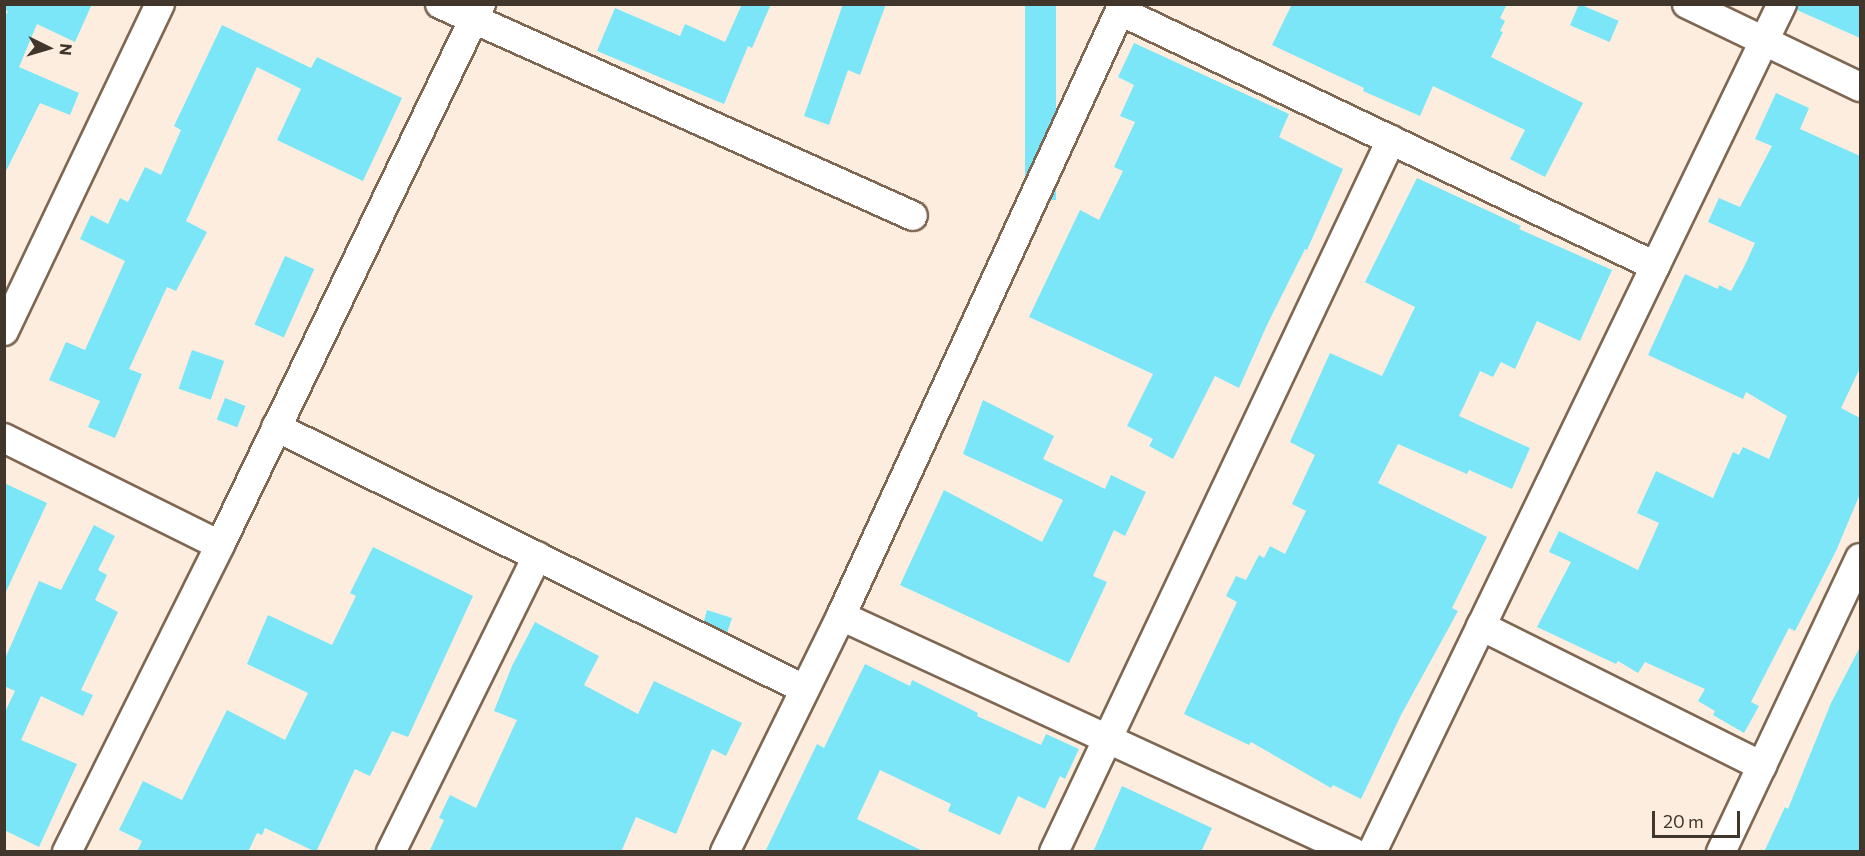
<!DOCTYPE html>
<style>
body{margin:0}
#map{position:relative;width:1865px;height:856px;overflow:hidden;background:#fdeddf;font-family:Commissioner,sans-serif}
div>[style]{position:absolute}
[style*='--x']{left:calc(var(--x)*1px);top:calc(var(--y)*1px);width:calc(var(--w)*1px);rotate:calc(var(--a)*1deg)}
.building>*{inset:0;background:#7ae6f7;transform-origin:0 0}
.roads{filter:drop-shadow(2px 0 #7e6752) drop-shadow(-2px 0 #7e6752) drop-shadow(0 2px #7e6752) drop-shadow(0 -2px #7e6752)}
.minor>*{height:28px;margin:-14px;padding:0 14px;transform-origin:14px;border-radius:14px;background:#fff}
span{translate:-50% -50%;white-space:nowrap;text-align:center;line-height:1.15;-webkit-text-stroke:6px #fdeddf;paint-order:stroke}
.frame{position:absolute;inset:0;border:6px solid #40362c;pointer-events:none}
.north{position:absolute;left:18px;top:18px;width:60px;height:60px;-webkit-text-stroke:4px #fdeddf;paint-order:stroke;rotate:95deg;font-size:16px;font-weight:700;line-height:24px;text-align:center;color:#40362c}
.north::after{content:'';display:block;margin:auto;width:21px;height:27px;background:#40362c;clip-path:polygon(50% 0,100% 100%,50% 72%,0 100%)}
.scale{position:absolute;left:1652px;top:811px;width:88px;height:27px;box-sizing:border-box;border:3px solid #40362c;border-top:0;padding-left:8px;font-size:18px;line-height:21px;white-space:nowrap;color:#40362c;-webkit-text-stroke:4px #fdeddf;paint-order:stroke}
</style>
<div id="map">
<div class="building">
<div style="clip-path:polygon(4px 4px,92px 4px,75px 42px,37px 24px,19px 67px,79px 93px,70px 115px,40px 103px,4px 175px,4px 19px,8px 11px,4px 10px)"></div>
<div style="clip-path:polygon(742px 4px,771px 4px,752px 48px,748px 46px,724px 104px,597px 51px,615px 8px,680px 36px,685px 24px,725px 42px)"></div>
<div style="clip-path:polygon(843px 4px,886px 4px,860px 75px,848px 70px,829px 125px,804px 116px)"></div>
<div style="left:1025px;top:4px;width:31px;height:196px"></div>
<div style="clip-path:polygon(1292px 4px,1507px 4px,1500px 18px,1505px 21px,1500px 31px,1503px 32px,1491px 57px,1583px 103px,1545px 177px,1510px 159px,1525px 130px,1433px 86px,1420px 116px,1363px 91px,1364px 88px,1272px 45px)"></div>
<div style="left:1579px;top:4px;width:43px;height:23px;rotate:23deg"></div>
<div style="clip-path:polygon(1798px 4px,1860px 4px,1860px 38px,1797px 10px)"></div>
<div style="clip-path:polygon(222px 25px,311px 68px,317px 57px,402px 98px,363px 181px,277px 140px,301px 89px,257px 67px,186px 221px,207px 232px,176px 291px,167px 287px,129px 369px,142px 374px,115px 438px,88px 427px,100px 401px,49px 380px,66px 342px,85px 350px,125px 261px,80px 239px,91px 215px,108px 224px,120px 198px,128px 202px,145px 167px,161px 175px,181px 130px,174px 126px)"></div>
<div style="clip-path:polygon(1134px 43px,1289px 114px,1279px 137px,1343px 169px,1307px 250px,1305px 249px,1267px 325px,1239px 388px,1215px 376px,1173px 459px,1149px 446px,1153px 439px,1127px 426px,1153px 374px,1029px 317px,1080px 210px,1099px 220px,1123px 171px,1114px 167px,1135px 122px,1120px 116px,1134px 85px,1118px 77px)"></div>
<div style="clip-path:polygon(1776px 93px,1809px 108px,1800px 129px,1860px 156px,1860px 368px,1841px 408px,1860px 418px,1860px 494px,1836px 551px,1795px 631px,1789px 628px,1751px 702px,1759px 706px,1744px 733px,1713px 715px,1715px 711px,1698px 701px,1705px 689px,1645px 662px,1638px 673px,1618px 661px,1616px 664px,1537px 627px,1571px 562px,1549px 552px,1559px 531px,1638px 570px,1659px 523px,1637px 513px,1656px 471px,1713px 498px,1733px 452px,1739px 455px,1743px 447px,1769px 459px,1787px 416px,1746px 392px,1743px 399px,1648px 355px,1685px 274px,1718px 289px,1719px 285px,1731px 291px,1745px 265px,1755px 243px,1708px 222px,1719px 198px,1740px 207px,1772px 146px,1755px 139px)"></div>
<div style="clip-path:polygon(1417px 178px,1521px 226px,1519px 229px,1612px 270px,1580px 341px,1537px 321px,1515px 369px,1501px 362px,1493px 377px,1480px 371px,1459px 416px,1530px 448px,1512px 489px,1469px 470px,1467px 474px,1398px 444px,1378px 483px,1487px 537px,1452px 608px,1458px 611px,1401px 715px,1361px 799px,1333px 785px,1331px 788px,1251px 742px,1249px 745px,1184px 714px,1237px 602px,1226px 596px,1236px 576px,1246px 580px,1259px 555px,1264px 558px,1270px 546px,1285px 554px,1306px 511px,1292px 504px,1315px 455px,1290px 442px,1330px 353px,1382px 376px,1415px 307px,1365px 282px)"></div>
<div style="left:285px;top:256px;width:32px;height:75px;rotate:24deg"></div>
<div style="left:192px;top:350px;width:34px;height:41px;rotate:19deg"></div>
<div style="left:225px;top:398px;width:22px;height:23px;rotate:21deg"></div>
<div style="clip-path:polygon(983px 400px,1054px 436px,1043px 459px,1105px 489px,1111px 475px,1146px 492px,1125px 536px,1114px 530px,1093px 576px,1107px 582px,1069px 663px,900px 585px,944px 490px,1042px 542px,1063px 500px,963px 454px)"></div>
<div style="clip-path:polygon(4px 483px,47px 503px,4px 596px)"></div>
<div style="clip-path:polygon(94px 525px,115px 536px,98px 570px,107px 575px,95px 600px,118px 612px,81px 690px,93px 695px,83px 716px,41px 696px,21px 740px,77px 764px,39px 847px,4px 830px,4px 714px,15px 691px,4px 686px,4px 661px,39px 581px,61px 590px)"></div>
<div style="clip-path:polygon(373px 547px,473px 596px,408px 737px,392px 731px,370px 776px,355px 769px,316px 852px,265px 828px,262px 835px,257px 833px,248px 852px,137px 852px,142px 841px,119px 830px,143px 781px,182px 800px,227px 710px,285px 740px,308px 693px,247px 664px,268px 615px,332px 645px,356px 596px,350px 593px)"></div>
<div style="clip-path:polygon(707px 610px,732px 618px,727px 633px,704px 621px)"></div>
<div style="clip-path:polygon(535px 622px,599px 656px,584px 685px,638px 714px,654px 681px,742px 723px,726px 756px,712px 749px,676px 834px,636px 817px,621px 852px,429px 852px,444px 820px,439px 818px,450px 795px,476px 808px,517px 720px,494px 711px,512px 666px)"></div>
<div style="clip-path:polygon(1860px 647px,1860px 852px,1764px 852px,1785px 807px,1788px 809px,1831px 703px)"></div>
<div style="clip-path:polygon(865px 664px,910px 686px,912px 680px,978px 713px,977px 716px,1041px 745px,1046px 734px,1079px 749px,1065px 779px,1060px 776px,1045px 809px,1018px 796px,1000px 835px,948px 811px,951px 804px,880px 770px,857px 819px,925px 852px,765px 852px,817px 744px,824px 748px)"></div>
<div style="clip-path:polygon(1122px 786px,1212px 828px,1201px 852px,1093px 852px)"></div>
</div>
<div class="roads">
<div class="minor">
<div style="--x:440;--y:4;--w:518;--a:24.14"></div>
<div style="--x:1687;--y:4;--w:192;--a:25.6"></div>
<div style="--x:1120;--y:11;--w:593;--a:25.48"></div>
<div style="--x:4;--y:331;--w:362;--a:-64.5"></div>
<div style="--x:276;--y:427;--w:589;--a:26.39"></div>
<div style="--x:4;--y:438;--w:241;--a:26.4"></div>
<div style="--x:841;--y:616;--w:564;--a:24.75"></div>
<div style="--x:1481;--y:626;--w:314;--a:26.5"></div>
<div style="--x:67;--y:852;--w:343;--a:-63.5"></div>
<div style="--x:220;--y:545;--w:601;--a:-64.25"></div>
<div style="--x:391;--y:852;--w:330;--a:-63.7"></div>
<div style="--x:725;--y:852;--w:263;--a:-63.8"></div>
<div style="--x:841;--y:616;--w:674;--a:-65.26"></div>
<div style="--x:1054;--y:852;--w:788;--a:-64.67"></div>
<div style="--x:1372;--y:852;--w:942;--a:-64.2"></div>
<div style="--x:1721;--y:852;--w:325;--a:-64.7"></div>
</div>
</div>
<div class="frame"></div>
<div class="north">N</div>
<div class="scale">20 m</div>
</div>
